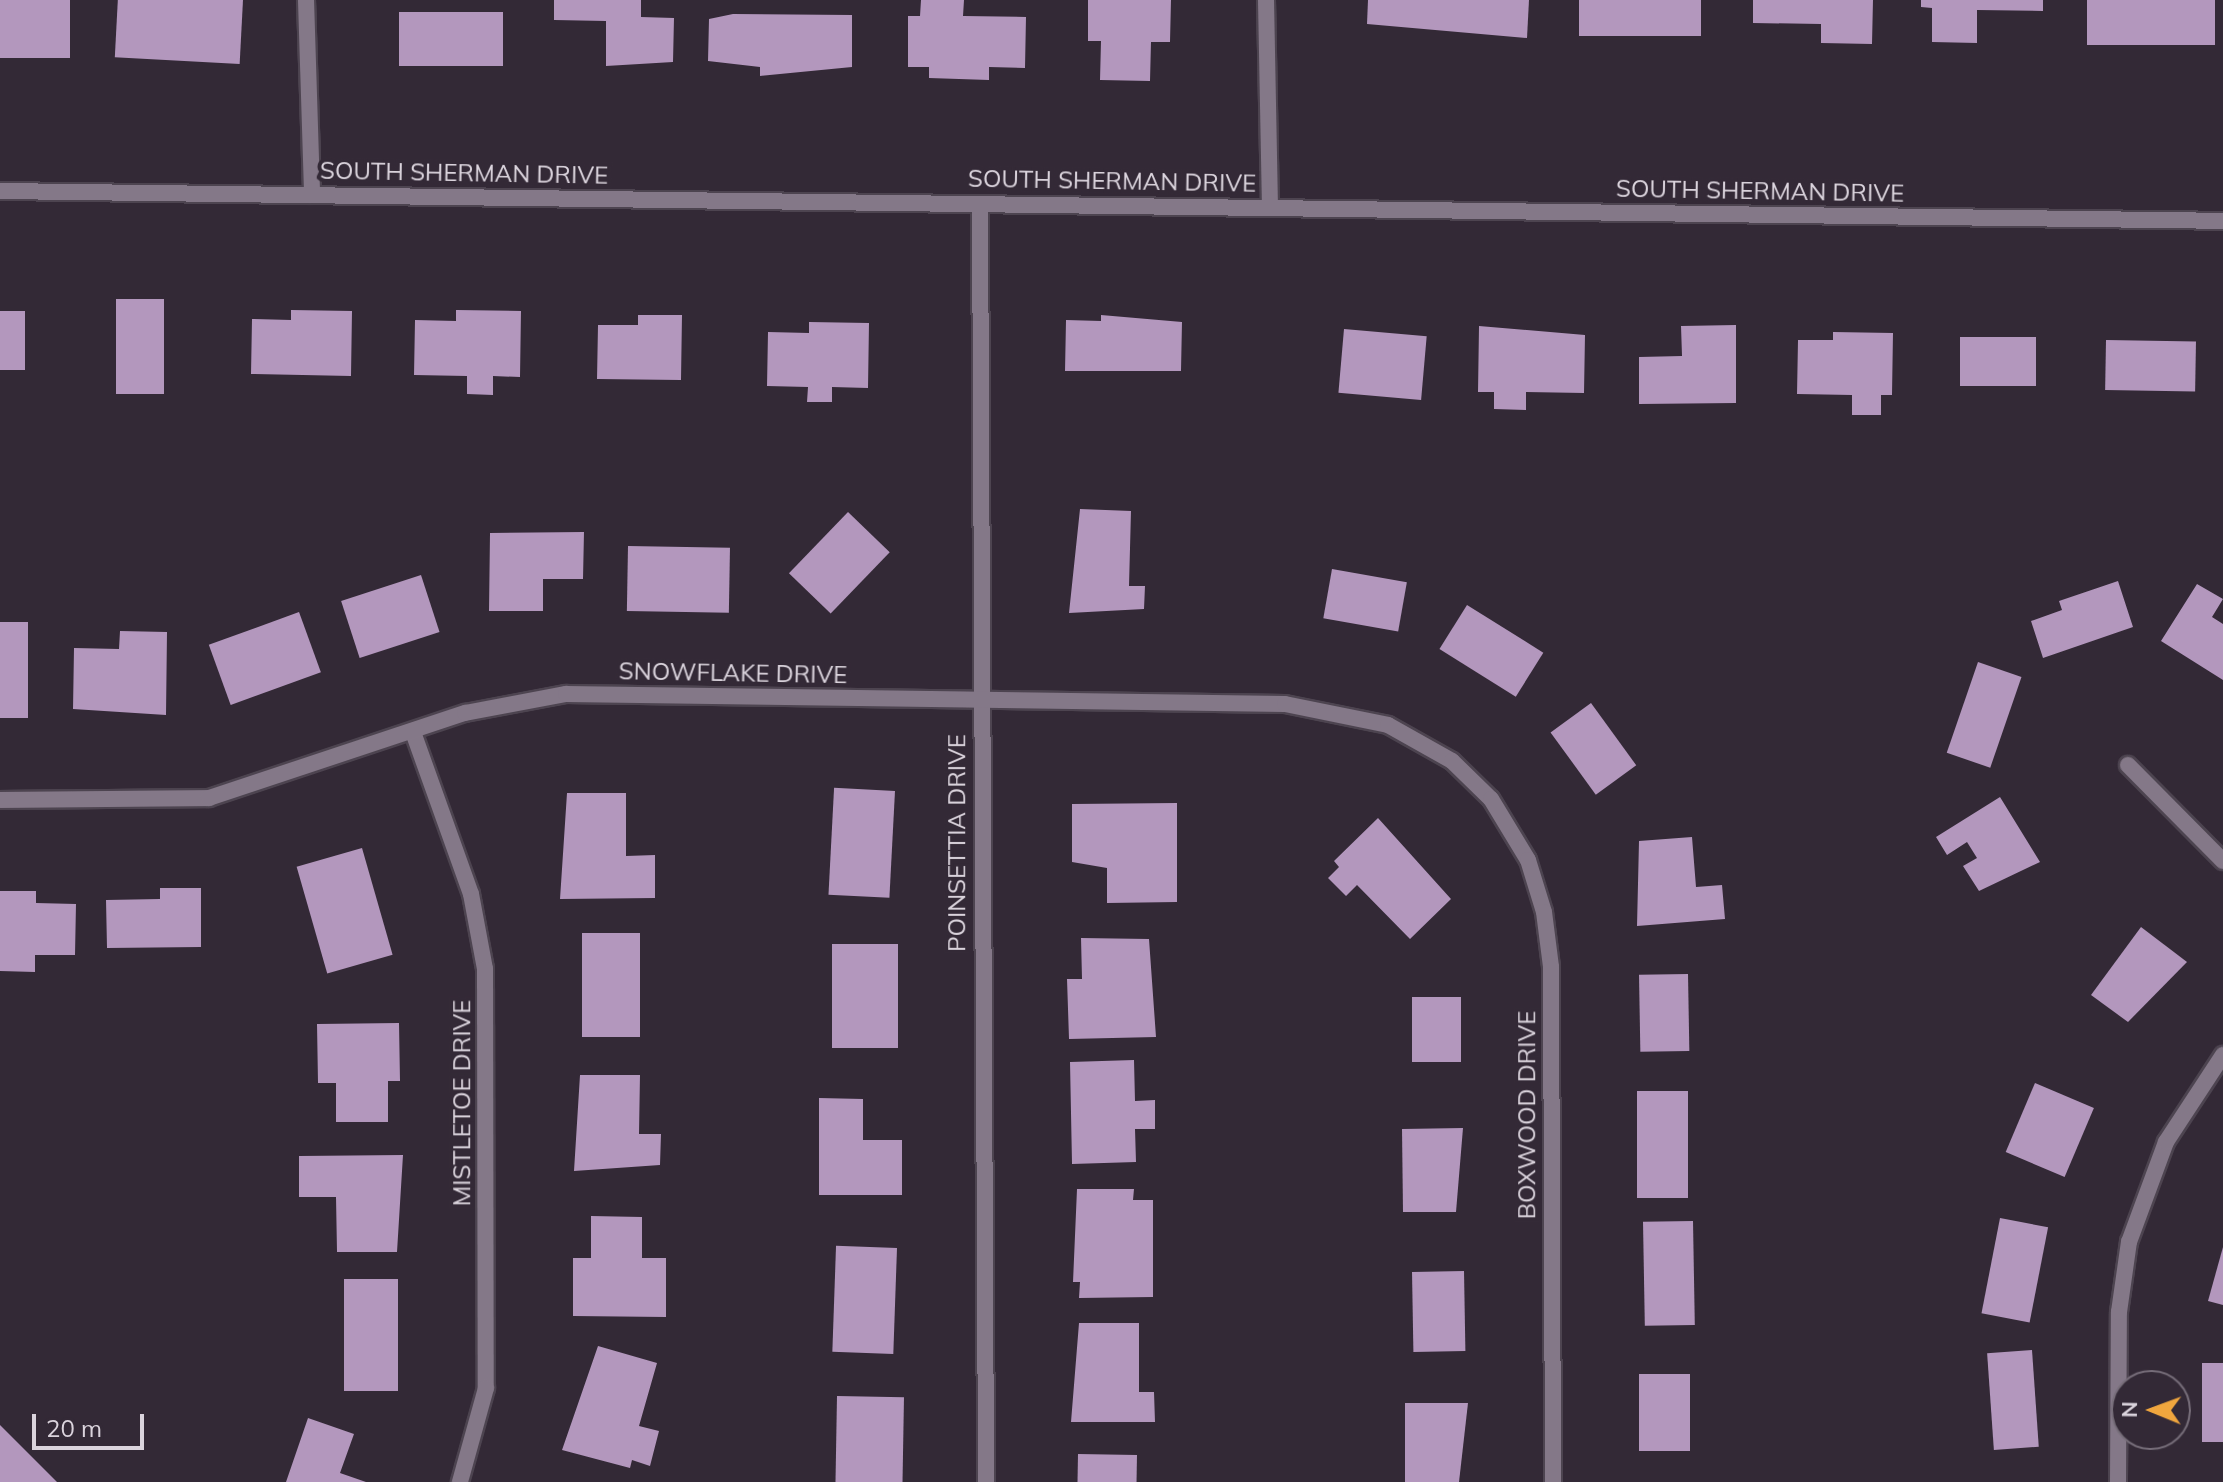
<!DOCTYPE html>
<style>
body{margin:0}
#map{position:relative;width:2223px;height:1482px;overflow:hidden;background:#332936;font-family:Mulish,sans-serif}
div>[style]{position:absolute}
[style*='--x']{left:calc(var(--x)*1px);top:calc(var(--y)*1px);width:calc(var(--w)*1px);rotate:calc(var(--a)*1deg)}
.building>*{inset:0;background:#b397bd;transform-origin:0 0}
.roads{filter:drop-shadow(2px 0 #4d4450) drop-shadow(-2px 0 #4d4450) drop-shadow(0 2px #4d4450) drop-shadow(0 -2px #4d4450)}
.minor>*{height:16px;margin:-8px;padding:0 8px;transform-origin:8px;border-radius:8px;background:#847888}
.tertiary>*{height:16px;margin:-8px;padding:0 8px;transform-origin:8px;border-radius:8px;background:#847888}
span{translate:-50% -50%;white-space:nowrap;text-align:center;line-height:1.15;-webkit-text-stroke:8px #332936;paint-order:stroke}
.street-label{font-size:24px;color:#dbd4dd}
.north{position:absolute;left:2111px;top:1370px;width:80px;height:80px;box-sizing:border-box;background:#332936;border:2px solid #766d79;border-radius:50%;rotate:271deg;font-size:22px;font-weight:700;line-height:32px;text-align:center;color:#dbd4dd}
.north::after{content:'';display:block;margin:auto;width:28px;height:36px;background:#f0a63e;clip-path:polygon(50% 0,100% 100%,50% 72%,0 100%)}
.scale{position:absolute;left:32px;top:1414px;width:112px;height:36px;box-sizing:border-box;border:4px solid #dbd4dd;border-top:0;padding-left:10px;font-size:24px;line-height:28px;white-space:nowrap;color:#dbd4dd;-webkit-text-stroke:6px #332936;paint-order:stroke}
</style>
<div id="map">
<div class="building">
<div style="left:0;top:0;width:70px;height:58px"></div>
<div style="left:243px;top:0;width:64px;height:125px;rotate:93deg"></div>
<div style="clip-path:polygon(554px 0,641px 0,641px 17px,674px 18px,673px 62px,606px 66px,606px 21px,554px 20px)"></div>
<div style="clip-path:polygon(921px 0,964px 0,963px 16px,1026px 17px,1025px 68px,989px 67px,989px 80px,929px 78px,929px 67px,908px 67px,908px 16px,920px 16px)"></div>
<div style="clip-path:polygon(1088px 0,1171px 0,1170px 42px,1151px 42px,1150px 81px,1100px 80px,1101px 41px,1088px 41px)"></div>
<div style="clip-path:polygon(1368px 0,1529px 0,1527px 38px,1367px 24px)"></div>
<div style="left:1579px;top:0;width:122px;height:36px"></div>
<div style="clip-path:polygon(1753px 0,1873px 0,1872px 44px,1821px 43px,1821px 24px,1753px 23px)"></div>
<div style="clip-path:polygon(1921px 0,2043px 0,2043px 11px,1977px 10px,1977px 43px,1932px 42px,1932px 8px,1921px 7px)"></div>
<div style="left:2087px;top:0;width:128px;height:45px"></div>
<div style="left:399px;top:12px;width:104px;height:54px"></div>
<div style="clip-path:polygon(733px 14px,852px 15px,852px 67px,760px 76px,760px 67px,708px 61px,709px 19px)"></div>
<div style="left:116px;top:299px;width:48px;height:95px"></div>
<div style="clip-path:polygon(291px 310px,352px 311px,351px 376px,251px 374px,252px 319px,291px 320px)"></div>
<div style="clip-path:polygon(456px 310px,521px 311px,520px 377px,493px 376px,493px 395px,467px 394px,467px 376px,414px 375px,415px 320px,456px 321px)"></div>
<div style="left:0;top:311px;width:25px;height:59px"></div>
<div style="clip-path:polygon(638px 315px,682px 315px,681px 380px,597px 379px,598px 325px,638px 325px)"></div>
<div style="clip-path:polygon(1101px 315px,1182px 322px,1181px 371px,1065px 371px,1066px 320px,1101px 321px)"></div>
<div style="clip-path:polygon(809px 322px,869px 323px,868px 388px,832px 387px,832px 402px,807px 402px,808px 387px,767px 386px,768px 332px,809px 333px)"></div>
<div style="clip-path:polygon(1736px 325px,1736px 403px,1639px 404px,1639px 357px,1682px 356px,1681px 326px)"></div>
<div style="clip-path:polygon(1479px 326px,1585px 335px,1584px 393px,1526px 392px,1526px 410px,1494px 409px,1494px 392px,1478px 392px)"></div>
<div style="left:1344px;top:329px;width:83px;height:64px;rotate:5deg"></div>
<div style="clip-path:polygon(1833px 332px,1893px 333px,1892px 395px,1881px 395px,1881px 415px,1852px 415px,1852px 395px,1797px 394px,1798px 340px,1833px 340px)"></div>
<div style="left:1960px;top:337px;width:76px;height:49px"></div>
<div style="left:2106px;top:340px;width:90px;height:50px;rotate:1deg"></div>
<div style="clip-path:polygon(1080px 509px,1131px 511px,1129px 586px,1145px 586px,1144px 609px,1069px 613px)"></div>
<div style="left:848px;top:512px;width:58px;height:85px;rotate:44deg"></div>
<div style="clip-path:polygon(584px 532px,583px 579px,543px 579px,543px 611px,489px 611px,490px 533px)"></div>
<div style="left:628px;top:546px;width:102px;height:65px;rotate:1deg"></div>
<div style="left:1332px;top:569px;width:76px;height:50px;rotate:10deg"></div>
<div style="left:421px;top:575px;width:60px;height:84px;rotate:72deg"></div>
<div style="clip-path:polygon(2118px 581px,2133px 627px,2043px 658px,2031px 621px,2062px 610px,2059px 601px)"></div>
<div style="clip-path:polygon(2197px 584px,2223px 599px,2212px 617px,2223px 624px,2223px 680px,2161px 641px)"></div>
<div style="left:1467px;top:605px;width:90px;height:52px;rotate:32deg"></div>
<div style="left:299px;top:612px;width:64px;height:96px;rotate:70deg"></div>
<div style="left:0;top:622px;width:28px;height:96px"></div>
<div style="clip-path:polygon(120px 631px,167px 632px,166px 715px,73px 709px,74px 648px,119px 649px)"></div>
<div style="left:1978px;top:662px;width:46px;height:96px;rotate:19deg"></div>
<div style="left:1591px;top:703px;width:77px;height:50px;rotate:54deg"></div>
<div style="left:895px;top:791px;width:107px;height:61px;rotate:93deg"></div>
<div style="clip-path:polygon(567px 793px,626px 793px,626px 856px,655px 855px,655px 898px,560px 899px)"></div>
<div style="clip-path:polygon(2000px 797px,2040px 862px,1979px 891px,1963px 866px,1977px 858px,1967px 842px,1947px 855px,1936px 837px)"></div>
<div style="clip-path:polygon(1177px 803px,1177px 902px,1107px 903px,1107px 868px,1072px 862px,1072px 804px)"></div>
<div style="clip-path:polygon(1378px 818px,1451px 899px,1410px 939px,1357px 885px,1346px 896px,1328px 878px,1339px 867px,1334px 861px)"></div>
<div style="clip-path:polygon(1692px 837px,1696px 887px,1722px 885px,1725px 919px,1637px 926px,1639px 841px)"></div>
<div style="left:362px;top:848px;width:111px;height:68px;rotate:74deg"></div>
<div style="clip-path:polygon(160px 888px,201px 888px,201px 947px,107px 948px,106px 900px,160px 899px)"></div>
<div style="clip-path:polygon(0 891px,36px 891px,36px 903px,76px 904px,75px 955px,35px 955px,35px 972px,0 971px)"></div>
<div style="clip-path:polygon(2141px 927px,2187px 962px,2128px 1022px,2091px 995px)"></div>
<div style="left:582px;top:933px;width:58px;height:104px"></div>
<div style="clip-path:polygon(1081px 938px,1149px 939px,1156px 1037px,1069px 1039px,1067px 979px,1082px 979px)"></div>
<div style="left:832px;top:944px;width:66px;height:104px"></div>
<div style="left:1688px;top:974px;width:77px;height:49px;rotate:89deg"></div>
<div style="left:1412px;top:997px;width:49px;height:65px"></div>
<div style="clip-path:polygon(399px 1023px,400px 1081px,388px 1081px,388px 1122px,336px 1122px,336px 1083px,318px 1083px,317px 1024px)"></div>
<div style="clip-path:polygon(1134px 1060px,1135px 1101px,1155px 1100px,1155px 1129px,1135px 1129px,1136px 1162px,1072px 1164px,1070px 1062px)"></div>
<div style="clip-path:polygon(580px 1075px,640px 1075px,639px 1134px,661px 1134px,660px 1165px,574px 1171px)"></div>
<div style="left:2035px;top:1083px;width:64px;height:75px;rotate:23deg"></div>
<div style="left:1637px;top:1091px;width:51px;height:107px"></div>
<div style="clip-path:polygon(819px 1098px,863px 1099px,863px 1140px,902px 1140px,902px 1195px,819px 1195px)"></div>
<div style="clip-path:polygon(1463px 1128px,1456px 1212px,1403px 1212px,1402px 1129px)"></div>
<div style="clip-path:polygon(403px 1155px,397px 1252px,337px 1252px,336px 1197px,299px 1197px,299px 1156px)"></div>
<div style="clip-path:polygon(1077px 1189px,1134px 1189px,1133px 1200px,1153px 1200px,1153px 1297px,1079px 1298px,1080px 1282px,1073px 1282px)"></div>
<div style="clip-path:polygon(591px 1216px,642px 1217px,642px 1258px,666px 1258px,666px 1317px,573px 1316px,573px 1258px,591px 1258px)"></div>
<div style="left:2000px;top:1218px;width:49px;height:97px;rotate:11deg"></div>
<div style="left:1693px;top:1221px;width:104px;height:50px;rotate:89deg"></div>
<div style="clip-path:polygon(2223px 1247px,2223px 1305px,2208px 1301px)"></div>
<div style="left:897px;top:1248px;width:106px;height:61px;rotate:92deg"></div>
<div style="left:1464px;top:1271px;width:80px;height:52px;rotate:89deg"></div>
<div style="left:344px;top:1279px;width:54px;height:112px"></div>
<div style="clip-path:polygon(1079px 1323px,1139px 1323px,1139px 1392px,1154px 1392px,1155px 1422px,1071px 1422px)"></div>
<div style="clip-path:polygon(598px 1346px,657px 1363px,639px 1426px,659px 1431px,650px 1466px,632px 1460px,630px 1468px,562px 1450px)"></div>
<div style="left:2032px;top:1350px;width:97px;height:45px;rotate:86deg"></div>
<div style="left:2202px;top:1363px;width:21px;height:79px"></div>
<div style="left:1639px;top:1374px;width:51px;height:77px"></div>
<div style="left:837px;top:1396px;width:67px;height:86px;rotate:1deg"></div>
<div style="clip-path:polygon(1405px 1403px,1468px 1403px,1459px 1482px,1405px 1482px)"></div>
<div style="clip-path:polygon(308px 1418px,354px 1434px,340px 1473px,366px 1482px,286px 1482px)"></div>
<div style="clip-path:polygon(0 1425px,57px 1482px,0 1482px)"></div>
<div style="left:1078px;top:1454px;width:59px;height:28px;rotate:1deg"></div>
</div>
<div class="roads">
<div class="minor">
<div style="--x:306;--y:0;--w:195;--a:88.2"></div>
<div style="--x:1266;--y:0;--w:208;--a:88.9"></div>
<div style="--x:980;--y:204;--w:1278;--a:89.73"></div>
<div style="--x:413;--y:732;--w:172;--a:70.3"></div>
<div style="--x:471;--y:894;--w:76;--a:79.4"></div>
<div style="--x:485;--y:969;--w:419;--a:89.9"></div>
<div style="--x:486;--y:1388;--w:98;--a:105.5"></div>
<div style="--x:2128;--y:765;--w:135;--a:45.3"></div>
<div style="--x:0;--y:800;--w:209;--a:-0.5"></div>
<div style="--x:209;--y:798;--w:270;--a:-18.4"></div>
<div style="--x:465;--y:713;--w:103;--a:-10.7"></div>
<div style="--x:566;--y:694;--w:719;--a:0.8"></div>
<div style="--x:1285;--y:704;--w:105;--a:11.5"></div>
<div style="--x:1388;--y:725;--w:73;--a:29.4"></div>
<div style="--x:1452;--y:761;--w:54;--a:44.3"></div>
<div style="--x:1491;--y:799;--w:71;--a:58.8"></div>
<div style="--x:1528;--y:860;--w:54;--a:72.9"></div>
<div style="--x:1544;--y:912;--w:55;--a:82.7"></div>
<div style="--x:1551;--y:967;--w:515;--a:89.78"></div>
<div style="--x:2118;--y:1482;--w:170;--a:-89.7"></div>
<div style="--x:2119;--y:1312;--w:71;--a:-81.9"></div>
<div style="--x:2129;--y:1242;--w:107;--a:-69.7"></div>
<div style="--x:2166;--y:1142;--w:104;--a:-56.8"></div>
</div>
<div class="tertiary">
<div style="--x:0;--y:191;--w:2223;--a:0.77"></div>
</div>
</div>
<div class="street-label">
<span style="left:464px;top:173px;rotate:1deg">SOUTH SHERMAN DRIVE</span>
<span style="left:1112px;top:181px;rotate:1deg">SOUTH SHERMAN DRIVE</span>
<span style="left:1760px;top:191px;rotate:1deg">SOUTH SHERMAN DRIVE</span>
<span style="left:733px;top:673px;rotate:1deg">SNOWFLAKE DRIVE</span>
<span style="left:957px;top:843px;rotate:-90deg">POINSETTIA DRIVE</span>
<span style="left:462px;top:1103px;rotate:-90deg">MISTLETOE DRIVE</span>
<span style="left:1527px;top:1115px;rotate:-90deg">BOXWOOD DRIVE</span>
</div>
<div class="north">N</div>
<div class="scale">20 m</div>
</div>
